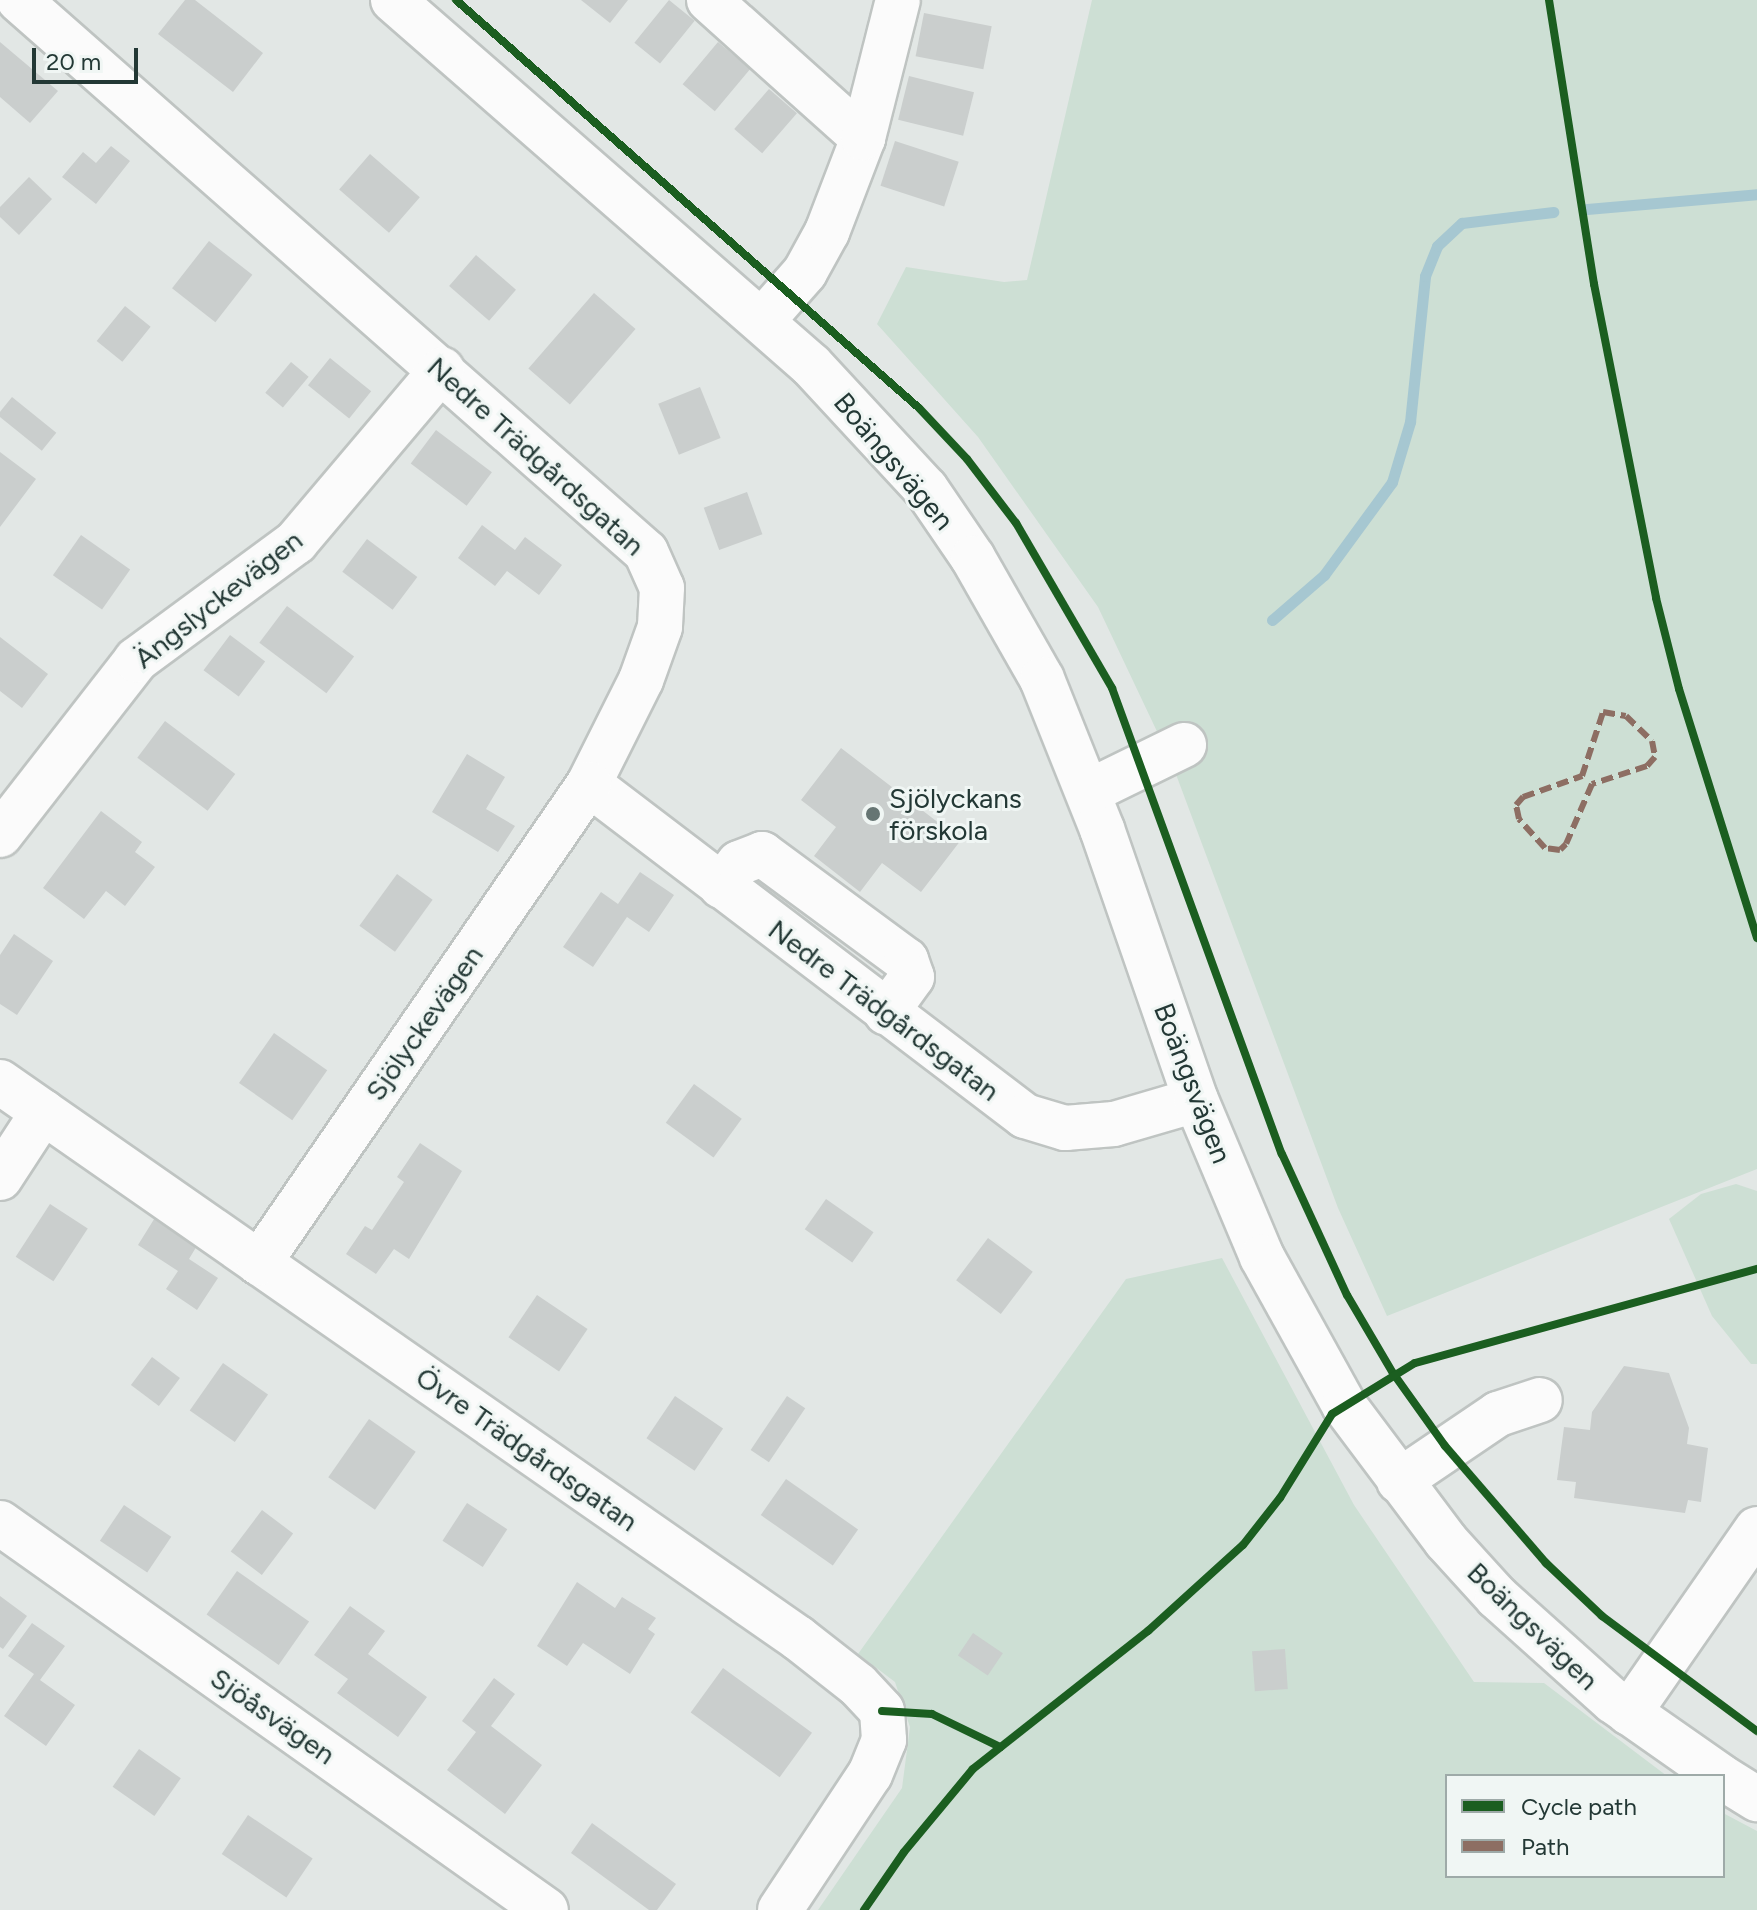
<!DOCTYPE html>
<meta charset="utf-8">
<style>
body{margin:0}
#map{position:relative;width:1757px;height:1910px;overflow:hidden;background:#e2e7e5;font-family:Figtree,sans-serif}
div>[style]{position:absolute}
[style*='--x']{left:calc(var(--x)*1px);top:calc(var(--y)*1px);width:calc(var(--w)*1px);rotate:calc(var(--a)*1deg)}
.green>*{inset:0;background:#cddfd4}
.stream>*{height:11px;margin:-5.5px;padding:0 5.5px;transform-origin:5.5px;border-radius:5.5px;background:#a6c7d1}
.building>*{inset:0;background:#cacecd;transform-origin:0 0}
.roads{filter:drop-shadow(2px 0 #bfc4c2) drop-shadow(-2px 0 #bfc4c2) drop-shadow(0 2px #bfc4c2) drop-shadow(0 -2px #bfc4c2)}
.minor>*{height:44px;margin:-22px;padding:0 22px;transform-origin:22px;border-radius:22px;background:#fbfbfb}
.quiet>*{height:6px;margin-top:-3px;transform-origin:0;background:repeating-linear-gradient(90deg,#8d6e63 0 12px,transparent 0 18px)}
.cycleway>*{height:8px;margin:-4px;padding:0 4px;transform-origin:4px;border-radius:4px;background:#1b5e20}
.dots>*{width:22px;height:22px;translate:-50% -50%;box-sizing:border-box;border:4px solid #f0f6f4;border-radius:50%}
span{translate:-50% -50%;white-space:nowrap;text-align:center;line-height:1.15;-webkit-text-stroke:6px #f0f6f4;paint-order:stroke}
.street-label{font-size:28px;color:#233835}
.poi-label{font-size:28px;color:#233835}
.left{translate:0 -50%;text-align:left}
.legend{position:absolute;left:1445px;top:1774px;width:280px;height:104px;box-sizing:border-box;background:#f0f6f4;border:2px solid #9eaaa8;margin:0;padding:10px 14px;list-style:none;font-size:24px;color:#233835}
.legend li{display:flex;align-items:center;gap:16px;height:40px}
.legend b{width:40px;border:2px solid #9eaaa8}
.scale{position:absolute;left:32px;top:48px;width:106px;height:36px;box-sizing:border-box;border:4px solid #233835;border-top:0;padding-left:10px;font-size:24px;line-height:28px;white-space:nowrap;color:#233835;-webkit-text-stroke:6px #f0f6f4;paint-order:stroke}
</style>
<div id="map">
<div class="green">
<div style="clip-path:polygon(1092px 0,1757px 0,1757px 1169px,1387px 1316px,1338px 1208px,1171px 761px,1098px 607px,978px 437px,877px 324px,906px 267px,1004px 282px,1027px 280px)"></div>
<div style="clip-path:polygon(1736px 1184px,1757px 1191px,1757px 1364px,1751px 1364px,1712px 1316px,1669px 1219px,1701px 1194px)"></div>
<div style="clip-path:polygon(1222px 1258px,1354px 1505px,1474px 1682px,1544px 1683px,1667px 1776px,1447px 1776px,1447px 1876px,1723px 1876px,1723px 1813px,1757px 1831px,1757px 1910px,818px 1910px,902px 1788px,910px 1727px,895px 1682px,858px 1654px,1126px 1279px)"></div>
</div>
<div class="stream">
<div style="--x:1587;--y:209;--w:171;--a:-5"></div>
<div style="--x:1272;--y:620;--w:69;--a:-40.9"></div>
<div style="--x:1324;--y:575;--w:115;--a:-53.8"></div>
<div style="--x:1392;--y:482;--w:63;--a:-73.3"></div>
<div style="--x:1410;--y:422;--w:147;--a:-84.1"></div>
<div style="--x:1425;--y:276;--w:32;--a:-68"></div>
<div style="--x:1437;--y:246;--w:34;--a:-43"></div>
<div style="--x:1462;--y:223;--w:92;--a:-6.9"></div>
</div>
<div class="building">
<div style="clip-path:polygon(185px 0,195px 0,263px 53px,233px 92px,158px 34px)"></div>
<div style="clip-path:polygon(581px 0,628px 0,610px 23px)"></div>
<div style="left:669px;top:0;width:33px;height:55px;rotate:39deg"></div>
<div style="left:924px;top:13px;width:69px;height:44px;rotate:11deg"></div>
<div style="clip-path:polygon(0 42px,58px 91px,30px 123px,0 97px)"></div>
<div style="left:718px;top:42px;width:42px;height:55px;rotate:40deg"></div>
<div style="left:909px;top:76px;width:67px;height:45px;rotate:14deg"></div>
<div style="left:769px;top:89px;width:37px;height:53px;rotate:41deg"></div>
<div style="left:895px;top:141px;width:67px;height:47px;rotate:18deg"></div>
<div style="clip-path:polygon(111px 146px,130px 161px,96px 204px,62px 177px,83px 152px,96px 163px)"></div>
<div style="left:370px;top:154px;width:66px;height:47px;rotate:41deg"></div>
<div style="clip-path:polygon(29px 177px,52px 199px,19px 235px,0 217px,0 207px)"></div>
<div style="left:209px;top:241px;width:55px;height:60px;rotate:38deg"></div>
<div style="left:476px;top:255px;width:53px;height:41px;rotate:41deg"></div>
<div style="left:594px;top:293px;width:55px;height:100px;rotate:41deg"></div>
<div style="left:125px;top:306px;width:33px;height:45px;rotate:39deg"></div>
<div style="left:330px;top:358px;width:53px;height:35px;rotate:39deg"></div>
<div style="left:291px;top:362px;width:23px;height:40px;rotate:40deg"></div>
<div style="left:700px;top:387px;width:55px;height:45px;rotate:68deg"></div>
<div style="left:12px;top:397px;width:57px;height:23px;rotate:39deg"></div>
<div style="left:436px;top:430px;width:70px;height:42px;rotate:37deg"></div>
<div style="clip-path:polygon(0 452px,36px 479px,0 527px)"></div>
<div style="left:747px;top:492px;width:45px;height:46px;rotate:70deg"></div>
<div style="clip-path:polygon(482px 525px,515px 550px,525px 537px,562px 565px,539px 595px,507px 571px,495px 586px,458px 558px)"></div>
<div style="left:81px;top:535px;width:60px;height:49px;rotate:35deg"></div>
<div style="left:367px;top:539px;width:63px;height:41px;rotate:37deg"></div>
<div style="left:287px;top:606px;width:84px;height:46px;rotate:37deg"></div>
<div style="left:230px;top:635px;width:44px;height:44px;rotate:37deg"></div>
<div style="clip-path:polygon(0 637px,48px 674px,22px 708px,0 691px)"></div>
<div style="left:165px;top:721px;width:88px;height:46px;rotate:37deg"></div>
<div style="clip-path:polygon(841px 748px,961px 840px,921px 892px,882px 863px,860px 892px,814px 856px,836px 827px,801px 800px)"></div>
<div style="clip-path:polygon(467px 754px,505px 777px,486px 809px,515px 826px,498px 852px,432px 812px)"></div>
<div style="clip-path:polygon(101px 811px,142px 842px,135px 852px,155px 867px,125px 906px,106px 891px,84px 919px,43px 888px)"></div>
<div style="clip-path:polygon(640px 872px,674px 895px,649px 932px,627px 917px,593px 967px,563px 947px,601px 892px,618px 904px)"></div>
<div style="left:397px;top:874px;width:44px;height:64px;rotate:36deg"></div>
<div style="clip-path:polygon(14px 934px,53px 961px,17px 1015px,0 1004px,0 955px)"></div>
<div style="left:274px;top:1033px;width:65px;height:61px;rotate:35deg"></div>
<div style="left:694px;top:1084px;width:59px;height:48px;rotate:36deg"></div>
<div style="clip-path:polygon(420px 1143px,462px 1171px,409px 1259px,394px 1249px,376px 1274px,346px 1254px,365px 1226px,372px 1230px,404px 1182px,397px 1177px)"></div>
<div style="left:826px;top:1199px;width:58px;height:37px;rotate:35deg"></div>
<div style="left:50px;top:1204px;width:45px;height:63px;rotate:33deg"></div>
<div style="clip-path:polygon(156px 1216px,198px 1244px,189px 1259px,218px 1278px,197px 1310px,166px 1289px,178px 1271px,138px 1245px)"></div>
<div style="left:988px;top:1238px;width:56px;height:53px;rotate:37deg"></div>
<div style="left:537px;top:1295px;width:61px;height:51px;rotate:34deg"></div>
<div style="left:152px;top:1357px;width:35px;height:35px;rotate:37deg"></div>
<div style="left:223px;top:1363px;width:55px;height:58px;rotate:35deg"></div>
<div style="clip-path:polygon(1624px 1366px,1669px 1373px,1689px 1428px,1687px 1444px,1708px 1448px,1701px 1502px,1688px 1500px,1685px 1513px,1574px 1498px,1576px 1482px,1557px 1480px,1564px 1427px,1590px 1430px,1592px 1412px)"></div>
<div style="left:675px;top:1396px;width:58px;height:51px;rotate:34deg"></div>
<div style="left:787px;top:1396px;width:22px;height:65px;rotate:34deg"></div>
<div style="left:369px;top:1419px;width:57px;height:71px;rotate:35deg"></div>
<div style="left:786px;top:1479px;width:88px;height:44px;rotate:35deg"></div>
<div style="left:467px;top:1503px;width:48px;height:45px;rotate:33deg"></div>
<div style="left:124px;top:1505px;width:57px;height:43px;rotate:34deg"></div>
<div style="left:262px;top:1510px;width:39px;height:52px;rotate:37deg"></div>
<div style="left:237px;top:1571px;width:88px;height:53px;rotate:35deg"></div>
<div style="clip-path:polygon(577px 1582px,615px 1608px,622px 1597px,656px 1618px,648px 1629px,655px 1634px,630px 1674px,583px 1643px,567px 1666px,537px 1646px)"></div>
<div style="clip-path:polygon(0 1596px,27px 1616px,3px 1649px,0 1647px)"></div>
<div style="clip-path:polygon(350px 1606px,385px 1631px,368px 1654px,427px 1697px,398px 1737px,337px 1693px,348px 1679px,314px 1655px)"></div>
<div style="clip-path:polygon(32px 1623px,65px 1646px,40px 1680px,75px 1705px,46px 1746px,4px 1716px,34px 1674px,8px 1656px)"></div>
<div style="left:973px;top:1633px;width:36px;height:27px;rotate:34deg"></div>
<div style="left:1285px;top:1649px;width:40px;height:33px;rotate:86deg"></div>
<div style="left:723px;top:1668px;width:110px;height:55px;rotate:36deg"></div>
<div style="clip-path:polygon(494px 1678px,515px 1694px,491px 1726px,542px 1765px,505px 1814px,447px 1770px,476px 1732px,462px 1721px)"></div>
<div style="left:139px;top:1749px;width:51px;height:46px;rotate:35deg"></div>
<div style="left:248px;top:1815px;width:78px;height:47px;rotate:34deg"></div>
<div style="clip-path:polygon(592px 1823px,676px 1884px,657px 1910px,649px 1910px,571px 1853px)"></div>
</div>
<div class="roads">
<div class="minor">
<div style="--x:19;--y:0;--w:835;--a:41.36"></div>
<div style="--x:646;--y:552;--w:39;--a:66"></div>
<div style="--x:662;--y:588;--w:39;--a:93"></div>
<div style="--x:660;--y:627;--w:56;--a:109.7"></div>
<div style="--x:641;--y:680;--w:116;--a:116.6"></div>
<div style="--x:589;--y:784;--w:548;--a:37.29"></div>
<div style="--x:1025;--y:1116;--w:42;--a:16.7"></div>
<div style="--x:1065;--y:1128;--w:49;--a:-4.7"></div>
<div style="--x:1114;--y:1124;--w:85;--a:-16.3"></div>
<div style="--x:393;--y:0;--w:555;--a:41.13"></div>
<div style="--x:811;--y:365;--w:169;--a:47.2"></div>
<div style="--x:926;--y:489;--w:83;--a:55.7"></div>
<div style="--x:973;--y:558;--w:139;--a:60.3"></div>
<div style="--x:1042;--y:679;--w:162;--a:68.2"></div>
<div style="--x:1102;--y:829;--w:287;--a:70.9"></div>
<div style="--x:1196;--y:1100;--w:170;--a:67.2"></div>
<div style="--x:1262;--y:1257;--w:169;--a:61"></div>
<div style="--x:1344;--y:1405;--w:170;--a:53.1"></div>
<div style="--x:1446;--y:1541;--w:76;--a:47.7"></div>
<div style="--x:1497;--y:1597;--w:156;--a:41.9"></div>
<div style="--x:1613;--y:1701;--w:131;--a:35"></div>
<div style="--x:709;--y:0;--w:207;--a:41.9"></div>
<div style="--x:762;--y:321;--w:65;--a:-48.7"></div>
<div style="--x:805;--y:272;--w:46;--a:-61.2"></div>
<div style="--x:827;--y:232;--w:101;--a:-69"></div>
<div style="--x:863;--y:138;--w:142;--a:-75.8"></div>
<div style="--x:1088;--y:792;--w:107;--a:-26.1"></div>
<div style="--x:0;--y:835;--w:222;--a:-52.1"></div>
<div style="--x:136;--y:660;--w:199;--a:-36.4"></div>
<div style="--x:296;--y:542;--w:226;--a:-49.8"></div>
<div style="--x:721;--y:886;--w:29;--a:-52"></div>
<div style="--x:739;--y:863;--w:25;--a:-21"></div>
<div style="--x:762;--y:854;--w:179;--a:36.4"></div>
<div style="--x:906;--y:960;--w:18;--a:71"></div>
<div style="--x:912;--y:977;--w:44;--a:125.8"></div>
<div style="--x:0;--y:1082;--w:973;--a:34.87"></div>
<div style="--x:798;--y:1638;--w:76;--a:38.1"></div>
<div style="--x:858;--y:1685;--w:35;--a:47"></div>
<div style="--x:882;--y:1711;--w:29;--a:86"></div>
<div style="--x:884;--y:1740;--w:37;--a:112"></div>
<div style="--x:870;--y:1774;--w:163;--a:123.5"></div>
<div style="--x:0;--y:1178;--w:79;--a:-56.9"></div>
<div style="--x:259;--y:1263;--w:582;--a:-55.44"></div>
<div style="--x:1399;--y:1481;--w:120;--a:-34.1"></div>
<div style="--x:1498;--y:1414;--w:44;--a:-18.4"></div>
<div style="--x:0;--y:1523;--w:669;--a:35.33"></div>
<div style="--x:1629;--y:1713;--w:224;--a:-55.2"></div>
<div style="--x:1723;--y:1778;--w:40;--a:32"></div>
</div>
</div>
<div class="quiet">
<div style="--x:1603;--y:712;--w:23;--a:10"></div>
<div style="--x:1626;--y:716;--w:36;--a:44"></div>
<div style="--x:1652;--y:741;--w:16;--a:79"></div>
<div style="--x:1655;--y:757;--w:12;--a:132"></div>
<div style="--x:1647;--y:766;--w:58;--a:161.9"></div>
<div style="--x:1592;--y:784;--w:65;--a:113.4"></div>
<div style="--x:1566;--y:844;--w:8;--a:135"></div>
<div style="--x:1560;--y:850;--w:15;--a:-172"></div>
<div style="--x:1545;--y:848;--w:39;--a:-132"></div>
<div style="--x:1519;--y:819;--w:14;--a:-102"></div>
<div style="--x:1516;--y:805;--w:11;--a:-49"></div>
<div style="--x:1523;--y:797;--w:63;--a:-19.6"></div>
<div style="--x:1582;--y:776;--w:67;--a:-71.8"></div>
</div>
<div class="cycleway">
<div style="--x:456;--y:0;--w:617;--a:41.39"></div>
<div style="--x:919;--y:408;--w:70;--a:46.7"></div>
<div style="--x:967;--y:459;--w:81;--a:52.6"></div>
<div style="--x:1016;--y:523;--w:191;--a:59.8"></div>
<div style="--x:1112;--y:688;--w:496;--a:70"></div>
<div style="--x:1282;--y:1154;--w:155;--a:65.3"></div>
<div style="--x:1347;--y:1295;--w:91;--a:59.5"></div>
<div style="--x:1393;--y:1373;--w:90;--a:54.5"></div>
<div style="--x:1445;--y:1446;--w:155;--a:49.2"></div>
<div style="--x:1546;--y:1563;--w:77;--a:43.4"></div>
<div style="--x:1602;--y:1616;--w:193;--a:36.6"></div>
<div style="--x:1549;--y:0;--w:288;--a:81"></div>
<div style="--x:1594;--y:284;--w:320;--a:78.8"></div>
<div style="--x:1656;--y:598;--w:94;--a:75.8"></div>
<div style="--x:1679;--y:689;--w:261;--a:72.6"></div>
<div style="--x:882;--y:1711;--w:50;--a:3.4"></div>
<div style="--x:932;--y:1714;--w:76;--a:25.9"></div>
<div style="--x:864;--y:1910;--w:70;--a:-55.4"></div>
<div style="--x:904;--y:1852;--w:108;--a:-50.3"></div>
<div style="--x:973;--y:1769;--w:223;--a:-38.3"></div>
<div style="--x:1148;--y:1631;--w:128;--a:-42.2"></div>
<div style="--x:1243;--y:1545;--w:60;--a:-51.8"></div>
<div style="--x:1280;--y:1498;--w:99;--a:-58.2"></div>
<div style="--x:1332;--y:1414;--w:97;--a:-31.6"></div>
<div style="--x:1415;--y:1363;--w:355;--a:-15.4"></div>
</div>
<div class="dots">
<div style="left:873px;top:814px;background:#667573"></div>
</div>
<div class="street-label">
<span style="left:536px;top:456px;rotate:42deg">Nedre Trädgårdsgatan</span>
<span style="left:894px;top:461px;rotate:50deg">Boängsvägen</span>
<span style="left:218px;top:599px;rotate:-38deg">Ängslyckevägen</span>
<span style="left:884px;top:1010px;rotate:37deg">Nedre Trädgårdsgatan</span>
<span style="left:424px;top:1023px;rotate:-55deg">Sjölyckevägen</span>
<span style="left:1193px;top:1083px;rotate:69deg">Boängsvägen</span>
<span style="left:527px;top:1449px;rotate:35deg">Övre Trädgårdsgatan</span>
<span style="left:1533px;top:1626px;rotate:44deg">Boängsvägen</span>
<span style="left:273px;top:1716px;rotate:35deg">Sjöåsvägen</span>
</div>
<div class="poi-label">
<span class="left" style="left:889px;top:814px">Sjölyckans<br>förskola</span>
</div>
<ul class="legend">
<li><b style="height:10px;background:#1b5e20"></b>Cycle path</li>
<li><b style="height:10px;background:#8d6e63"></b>Path</li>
</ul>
<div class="scale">20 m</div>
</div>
